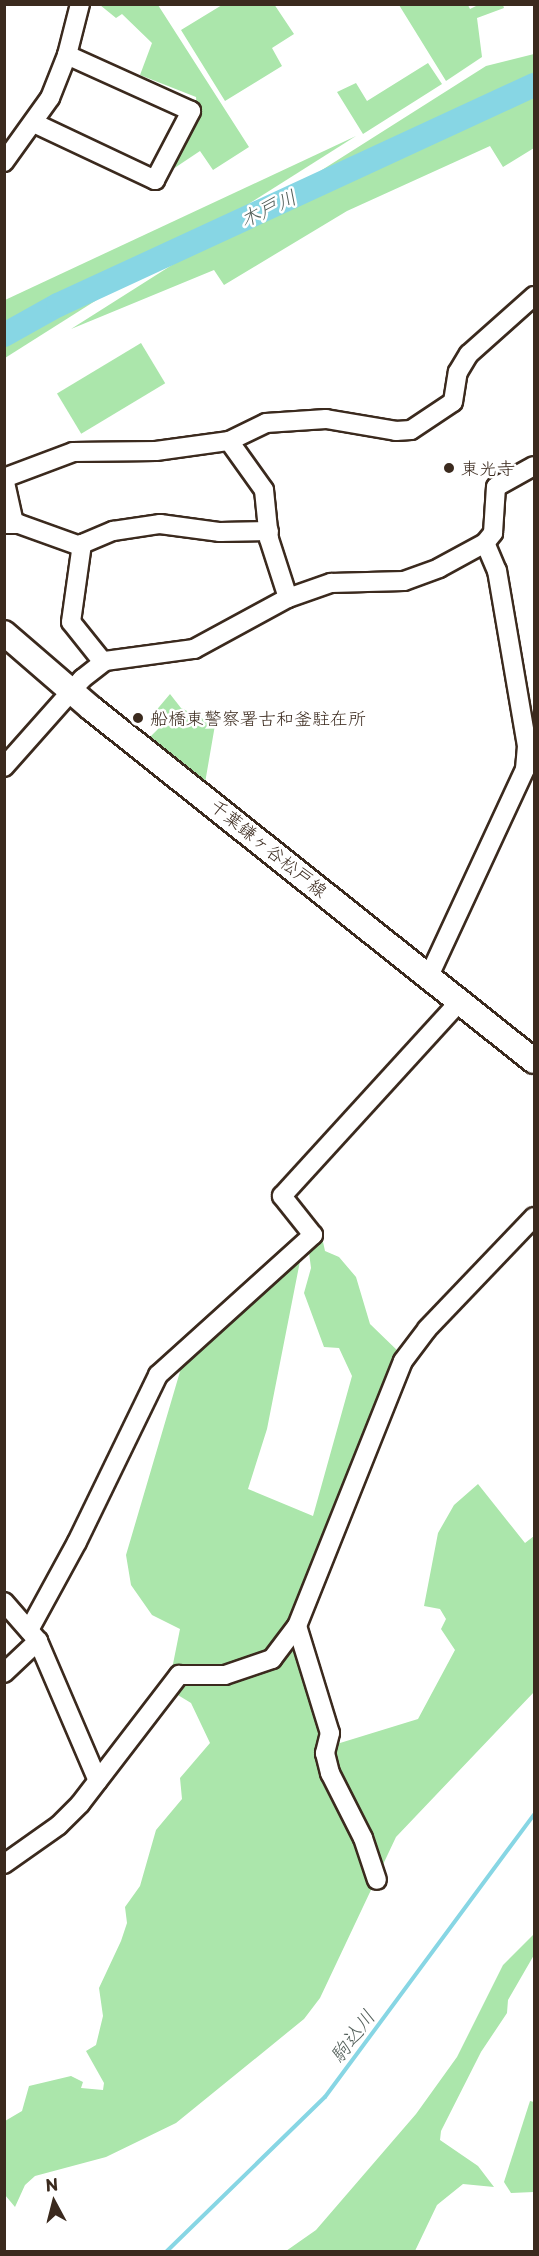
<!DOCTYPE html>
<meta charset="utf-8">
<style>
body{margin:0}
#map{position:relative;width:539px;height:2256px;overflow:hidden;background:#fff;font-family:"Playpen Sans","Klee One",sans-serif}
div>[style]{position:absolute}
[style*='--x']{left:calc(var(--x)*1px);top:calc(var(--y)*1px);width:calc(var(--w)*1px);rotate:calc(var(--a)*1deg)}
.green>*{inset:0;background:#abe6ab;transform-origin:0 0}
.stream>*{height:4px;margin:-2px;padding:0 2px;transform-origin:2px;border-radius:2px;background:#87d6e4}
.river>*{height:24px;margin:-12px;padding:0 12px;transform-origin:12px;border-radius:12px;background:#87d6e4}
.roads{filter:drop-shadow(2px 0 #3b2a1e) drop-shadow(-2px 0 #3b2a1e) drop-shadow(0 2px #3b2a1e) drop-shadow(0 -2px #3b2a1e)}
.minor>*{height:18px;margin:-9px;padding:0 9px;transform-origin:9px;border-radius:9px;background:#fff}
.major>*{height:24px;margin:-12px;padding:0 12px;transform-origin:12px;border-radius:12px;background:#fff}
.dots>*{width:16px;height:16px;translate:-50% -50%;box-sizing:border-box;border:3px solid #fff;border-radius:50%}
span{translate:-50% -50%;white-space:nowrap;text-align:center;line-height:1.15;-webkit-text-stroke:5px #fff;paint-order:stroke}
.poi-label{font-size:18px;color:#3b2a1e}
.left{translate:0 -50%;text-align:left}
.street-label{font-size:18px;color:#3b2a1e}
.water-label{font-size:20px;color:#525e59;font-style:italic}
.frame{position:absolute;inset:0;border:6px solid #3b2a1e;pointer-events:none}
.north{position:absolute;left:24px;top:2172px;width:60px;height:60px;-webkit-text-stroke:4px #fff;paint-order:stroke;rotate:353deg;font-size:16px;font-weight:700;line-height:24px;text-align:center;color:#3b2a1e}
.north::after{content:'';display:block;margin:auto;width:21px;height:27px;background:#3b2a1e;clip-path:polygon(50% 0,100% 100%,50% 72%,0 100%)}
</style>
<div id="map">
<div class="green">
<div style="clip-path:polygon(274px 4px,294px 34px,272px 48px,282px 66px,225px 101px,181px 30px,222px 5px)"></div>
<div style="clip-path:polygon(100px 5px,158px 5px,249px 147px,213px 170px,200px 151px,158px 179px,197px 110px,196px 97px,140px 75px,152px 43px,122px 14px,116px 18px)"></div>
<div style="clip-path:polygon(503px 5px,504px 8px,477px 18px,482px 57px,446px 81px,399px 5px,468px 5px,470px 9px,478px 5px)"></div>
<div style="clip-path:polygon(534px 54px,534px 148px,503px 167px,490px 146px,347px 211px,224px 285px,214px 270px,71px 329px,486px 66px)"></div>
<div style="clip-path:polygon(428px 63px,442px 84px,363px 134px,337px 92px,356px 83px,367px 101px)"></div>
<div style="clip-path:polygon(356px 136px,5px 358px,5px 300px)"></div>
<div style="left:141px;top:343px;width:47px;height:98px;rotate:59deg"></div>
<div style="clip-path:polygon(170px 694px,181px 708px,215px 725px,205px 783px,149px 738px,164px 723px,154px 713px)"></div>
<div style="clip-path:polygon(314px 1230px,322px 1237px,325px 1251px,339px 1257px,356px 1277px,370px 1324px,401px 1354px,293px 1623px,332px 1734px,340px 1743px,418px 1719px,455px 1650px,441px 1629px,446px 1619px,440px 1609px,424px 1606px,438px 1533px,454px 1505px,478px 1484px,525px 1543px,534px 1536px,534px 1692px,396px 1837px,320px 1998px,304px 2019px,176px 2123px,106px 2157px,35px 2176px,25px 2185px,15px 2207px,5px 2195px,5px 2121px,22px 2111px,29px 2086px,71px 2076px,83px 2082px,81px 2088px,103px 2090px,104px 2083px,86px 2051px,96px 2045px,103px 2016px,99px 1988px,121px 1941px,127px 1923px,125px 1907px,140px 1886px,156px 1830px,182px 1799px,180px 1778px,210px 1743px,191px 1703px,168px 1689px,180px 1629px,152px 1615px,131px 1585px,126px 1555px,184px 1358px,302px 1251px,267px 1429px,248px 1489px,313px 1516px,352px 1376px,339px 1348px,324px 1347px,304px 1293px,311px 1268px,308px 1245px)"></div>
<div style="clip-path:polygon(534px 1934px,534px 1955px,508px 2000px,507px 2013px,481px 2052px,441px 2131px,440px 2140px,478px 2166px,494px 2187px,463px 2184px,437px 2205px,415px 2251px,286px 2251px,316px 2230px,416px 2114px,457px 2057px,503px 1965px)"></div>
<div style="clip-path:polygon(530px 2101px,534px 2102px,534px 2192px,511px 2193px,504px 2182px)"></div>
</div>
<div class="stream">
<div style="--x:166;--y:2252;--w:222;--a:-44.3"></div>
<div style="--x:325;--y:2097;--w:351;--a:-53.5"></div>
</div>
<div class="river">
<div style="--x:4;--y:335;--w:62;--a:-29.1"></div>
<div style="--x:58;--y:305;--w:524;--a:-24.81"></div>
</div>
<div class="roads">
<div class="minor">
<div style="--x:34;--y:123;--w:134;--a:25.2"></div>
<div style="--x:155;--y:180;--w:78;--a:-62.4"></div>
<div style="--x:191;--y:111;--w:136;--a:-155.7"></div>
<div style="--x:4;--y:162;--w:79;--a:-54.3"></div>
<div style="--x:50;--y:98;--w:46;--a:-68.4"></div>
<div style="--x:67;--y:55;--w:53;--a:-75.7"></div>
<div style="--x:229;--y:441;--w:60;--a:54.5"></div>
<div style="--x:264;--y:490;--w:49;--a:84.2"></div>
<div style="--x:269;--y:539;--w:62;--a:72.1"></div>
<div style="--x:4;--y:478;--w:74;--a:-20.6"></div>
<div style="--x:73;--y:452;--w:83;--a:-0.7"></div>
<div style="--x:156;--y:451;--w:74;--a:-7.8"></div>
<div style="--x:229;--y:441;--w:41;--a:-25.9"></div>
<div style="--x:266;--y:423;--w:60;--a:-3.8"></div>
<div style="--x:326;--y:419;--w:71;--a:9.7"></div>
<div style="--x:396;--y:431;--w:15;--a:-4"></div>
<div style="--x:411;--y:430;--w:50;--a:-33.7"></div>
<div style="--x:453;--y:402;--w:30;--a:-81"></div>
<div style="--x:458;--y:372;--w:21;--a:-59"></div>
<div style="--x:469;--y:354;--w:87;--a:-41.7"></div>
<div style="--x:4;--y:478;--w:46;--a:77.5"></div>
<div style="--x:4;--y:524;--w:15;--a:0"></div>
<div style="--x:19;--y:524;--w:65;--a:19.8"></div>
<div style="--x:103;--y:662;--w:51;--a:-128.7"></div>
<div style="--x:71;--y:622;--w:79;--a:-82"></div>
<div style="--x:82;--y:544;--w:34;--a:-23"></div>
<div style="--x:113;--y:531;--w:48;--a:-8.5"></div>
<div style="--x:160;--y:524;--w:61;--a:7.6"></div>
<div style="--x:220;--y:532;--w:49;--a:-1.2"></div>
<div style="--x:4;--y:767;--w:118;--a:-48.4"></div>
<div style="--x:82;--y:679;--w:29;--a:-38"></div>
<div style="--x:105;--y:661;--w:90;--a:-7.7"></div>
<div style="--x:194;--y:649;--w:107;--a:-28.5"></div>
<div style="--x:288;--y:598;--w:46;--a:-19.2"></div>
<div style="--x:331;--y:583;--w:73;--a:-1.6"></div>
<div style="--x:404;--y:581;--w:37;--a:-20"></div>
<div style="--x:439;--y:568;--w:52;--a:-28.5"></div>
<div style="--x:485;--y:543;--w:13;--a:-51"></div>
<div style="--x:493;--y:533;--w:46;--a:-86.3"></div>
<div style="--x:496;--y:487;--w:43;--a:-28.9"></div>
<div style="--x:429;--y:976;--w:228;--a:-65.1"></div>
<div style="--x:525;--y:769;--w:23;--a:-85"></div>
<div style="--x:527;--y:746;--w:178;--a:-99.7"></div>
<div style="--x:497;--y:571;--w:30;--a:-113"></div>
<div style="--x:4;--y:1602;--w:52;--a:48.9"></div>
<div style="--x:38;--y:1641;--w:152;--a:66.8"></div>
<div style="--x:297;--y:1626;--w:112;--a:72.9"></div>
<div style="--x:330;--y:1733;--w:21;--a:104"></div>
<div style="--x:325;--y:1753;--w:21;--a:76"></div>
<div style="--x:330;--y:1773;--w:73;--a:63.1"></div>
<div style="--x:363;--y:1838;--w:44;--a:71.6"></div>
<div style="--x:29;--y:1630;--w:100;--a:-61.4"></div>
<div style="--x:77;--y:1542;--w:186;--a:-64.1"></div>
<div style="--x:158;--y:1375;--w:209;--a:-42.1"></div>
<div style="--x:313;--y:1235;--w:50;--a:-128.5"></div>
<div style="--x:282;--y:1196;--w:264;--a:-47.6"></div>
<div style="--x:4;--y:1673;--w:47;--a:-43.3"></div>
<div style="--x:4;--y:1864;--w:67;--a:-35.3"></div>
<div style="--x:59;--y:1825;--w:30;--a:-45"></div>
<div style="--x:80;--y:1804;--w:163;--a:-52.5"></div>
<div style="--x:179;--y:1675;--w:46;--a:0"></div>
<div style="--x:225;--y:1675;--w:50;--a:-18.8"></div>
<div style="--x:272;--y:1659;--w:41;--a:-52.9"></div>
<div style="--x:297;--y:1626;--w:285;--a:-68.2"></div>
<div style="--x:403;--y:1361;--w:40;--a:-53"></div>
<div style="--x:427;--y:1329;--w:155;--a:-46.3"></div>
</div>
<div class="major">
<div style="--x:4;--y:633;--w:115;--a:40.8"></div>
<div style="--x:91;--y:708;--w:566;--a:38.55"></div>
</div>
</div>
<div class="dots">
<div style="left:449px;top:468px;background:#3b2a1e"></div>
<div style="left:138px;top:718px;background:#3b2a1e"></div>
</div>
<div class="poi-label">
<span class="left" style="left:461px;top:468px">東光寺</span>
<span class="left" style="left:150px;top:718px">船橋東警察署古和釜駐在所</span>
</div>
<div class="street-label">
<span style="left:269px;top:848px;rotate:39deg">千葉鎌ヶ谷松戸線</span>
</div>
<div class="water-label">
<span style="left:268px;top:208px;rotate:-25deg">木戸川</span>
<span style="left:352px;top:2036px;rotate:-53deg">駒込川</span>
</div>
<div class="frame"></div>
<div class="north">N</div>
</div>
